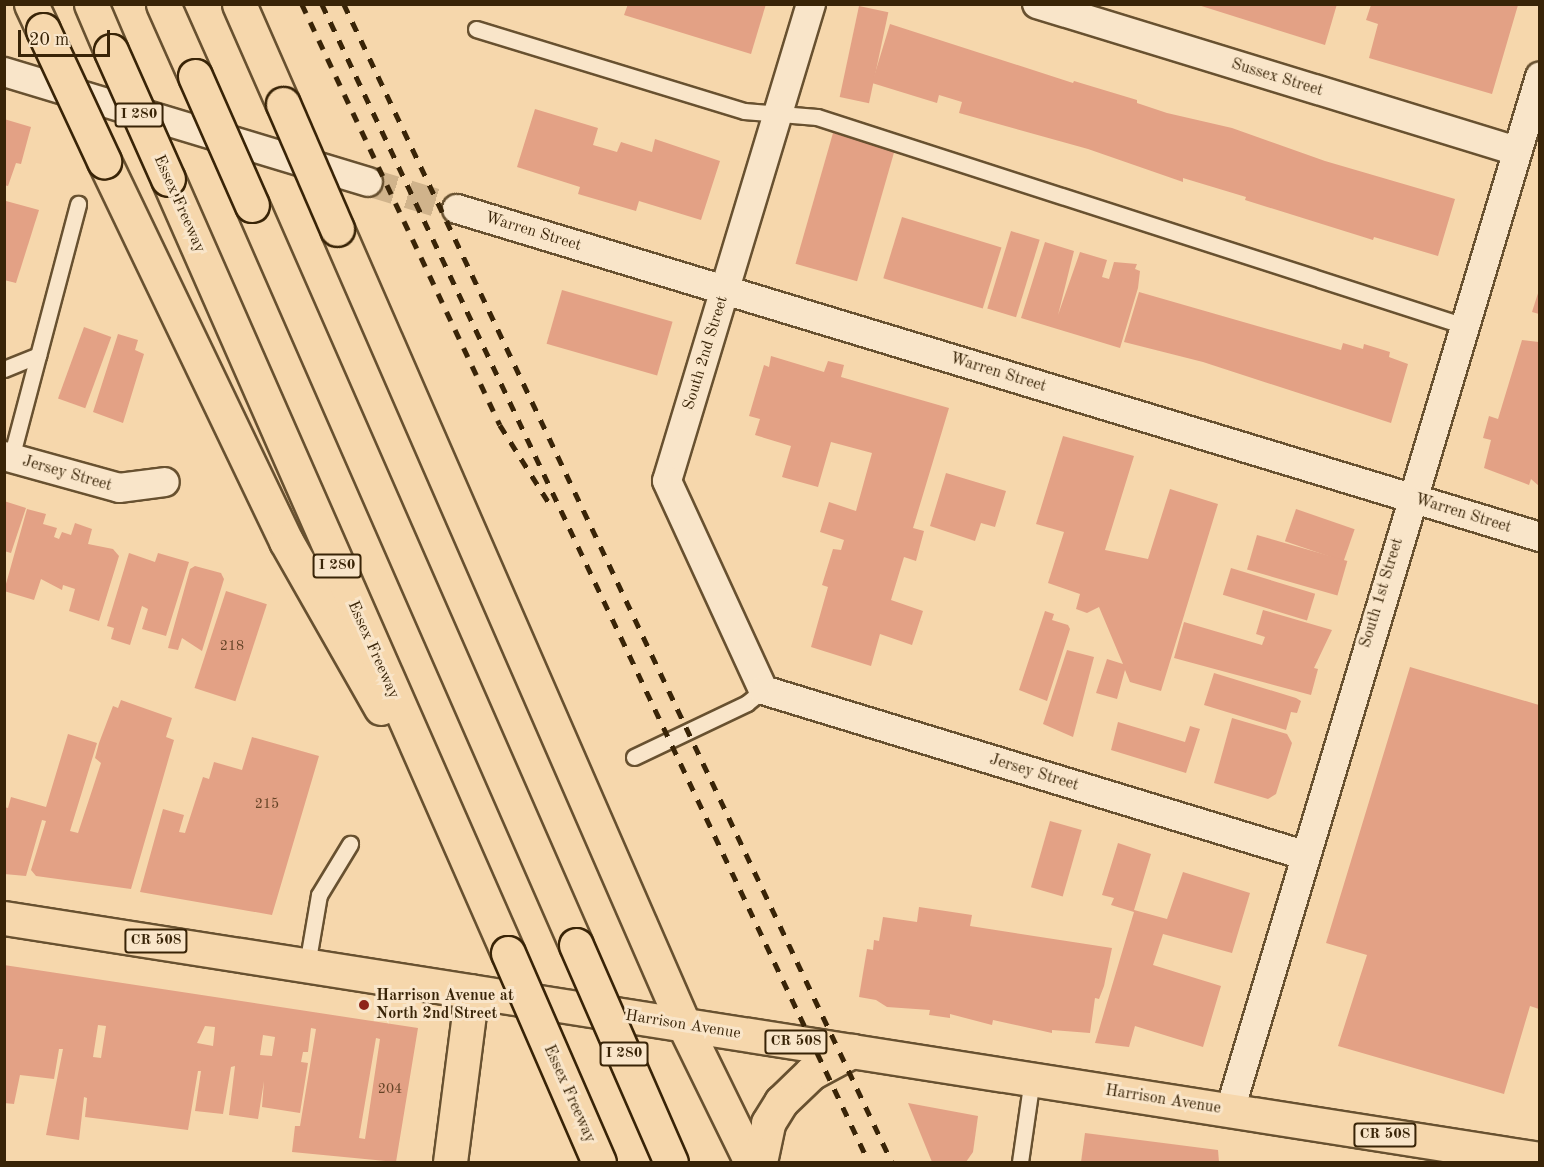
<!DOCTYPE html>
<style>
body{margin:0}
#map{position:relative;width:1544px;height:1167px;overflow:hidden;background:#f6d7ac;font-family:"Old Standard TT",serif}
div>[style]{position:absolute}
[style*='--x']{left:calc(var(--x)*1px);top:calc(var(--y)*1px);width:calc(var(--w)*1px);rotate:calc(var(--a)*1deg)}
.building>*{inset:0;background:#e3a185;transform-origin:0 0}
.minor-tunnel>*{height:28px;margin-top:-14px;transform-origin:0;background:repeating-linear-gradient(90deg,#d0b38b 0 28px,transparent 0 42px)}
.roads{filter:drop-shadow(2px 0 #685130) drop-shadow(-2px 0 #685130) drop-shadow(0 2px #685130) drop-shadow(0 -2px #685130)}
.service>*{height:15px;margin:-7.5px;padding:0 7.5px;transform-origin:7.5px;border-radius:7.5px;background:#f9e5c9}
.minor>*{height:28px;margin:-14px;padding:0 14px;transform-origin:14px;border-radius:14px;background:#f9e5c9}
.primary>*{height:33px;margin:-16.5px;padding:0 16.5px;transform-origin:16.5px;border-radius:16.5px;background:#f6d7ac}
.motorway>*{height:33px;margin:-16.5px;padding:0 16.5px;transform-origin:16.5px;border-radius:16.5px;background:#f6d7ac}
.rail>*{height:4.5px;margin-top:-2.25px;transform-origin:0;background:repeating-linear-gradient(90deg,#392407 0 10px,transparent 0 20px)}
.bridges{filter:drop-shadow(2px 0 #392407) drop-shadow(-2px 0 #392407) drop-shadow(0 2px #392407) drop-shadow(0 -2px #392407)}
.motorway-bridge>*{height:33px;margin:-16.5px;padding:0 16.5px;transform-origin:16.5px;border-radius:16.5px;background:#f6d7ac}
.dots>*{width:16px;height:16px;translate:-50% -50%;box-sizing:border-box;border:3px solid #f9e5c9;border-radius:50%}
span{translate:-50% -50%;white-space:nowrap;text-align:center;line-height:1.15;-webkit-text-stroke:6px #f9e5c9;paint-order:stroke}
.number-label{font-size:14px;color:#644326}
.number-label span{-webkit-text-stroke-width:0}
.shield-label span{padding:2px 4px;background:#f9e5c9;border:2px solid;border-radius:4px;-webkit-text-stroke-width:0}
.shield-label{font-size:15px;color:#392407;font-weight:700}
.street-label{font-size:16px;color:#392407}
.poi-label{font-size:16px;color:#392407;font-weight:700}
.left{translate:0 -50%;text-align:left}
.frame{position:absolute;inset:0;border:6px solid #392407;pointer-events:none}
.scale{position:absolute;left:18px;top:30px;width:92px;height:27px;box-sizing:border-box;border:3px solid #392407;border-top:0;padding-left:8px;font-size:18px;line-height:21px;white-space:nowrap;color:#392407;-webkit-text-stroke:4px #f9e5c9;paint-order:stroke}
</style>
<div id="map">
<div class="building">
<div style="clip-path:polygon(628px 4px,766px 4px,751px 54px,624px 15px)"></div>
<div style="clip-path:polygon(1195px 4px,1337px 4px,1325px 45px)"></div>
<div style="clip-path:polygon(1371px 5px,1518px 5px,1492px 94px,1369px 58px,1378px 24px,1366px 20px)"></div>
<div style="left:859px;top:6px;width:30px;height:93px;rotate:12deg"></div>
<div style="clip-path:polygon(890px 24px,1073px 83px,1074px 81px,1137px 100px,1137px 103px,1167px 113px,1232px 128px,1325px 161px,1455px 199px,1438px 256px,1374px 237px,1373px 240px,1245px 200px,1246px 197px,1183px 178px,1183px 182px,1088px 149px,959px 113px,962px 102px,939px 95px,937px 103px,872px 83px)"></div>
<div style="clip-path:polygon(535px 109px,598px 128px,593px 145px,617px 152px,621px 142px,652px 152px,655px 139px,720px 161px,701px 220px,639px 201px,636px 211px,578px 194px,580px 187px,517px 167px)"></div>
<div style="clip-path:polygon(4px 119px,31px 127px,21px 164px,16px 163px,8px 186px,4px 185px)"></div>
<div style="left:833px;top:133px;width:64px;height:136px;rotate:16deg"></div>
<div style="clip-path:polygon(6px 201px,39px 210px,16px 283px,4px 280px)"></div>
<div style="left:902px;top:217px;width:104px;height:64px;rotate:17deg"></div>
<div style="left:1011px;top:231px;width:30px;height:81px;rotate:17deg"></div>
<div style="clip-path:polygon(1045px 242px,1074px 251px,1058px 315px,1080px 252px,1107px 260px,1102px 277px,1109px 279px,1114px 262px,1137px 264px,1135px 269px,1140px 271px,1138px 288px,1120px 348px,1021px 318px)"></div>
<div style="left:562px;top:290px;width:115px;height:56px;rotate:16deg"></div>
<div style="clip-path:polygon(1539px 290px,1539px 314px,1532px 312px)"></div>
<div style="clip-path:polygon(1139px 292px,1341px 350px,1343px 343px,1363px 349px,1364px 344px,1390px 352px,1389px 357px,1408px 364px,1391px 423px,1203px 362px,1124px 342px)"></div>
<div style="left:84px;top:327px;width:29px;height:76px;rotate:20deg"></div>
<div style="clip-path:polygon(118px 334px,138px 340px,135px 350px,144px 354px,123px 423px,93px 412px)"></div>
<div style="clip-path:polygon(1522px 340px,1539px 342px,1539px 486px,1531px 479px,1529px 485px,1484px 468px,1491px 440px,1483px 438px,1489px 416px,1498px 419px)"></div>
<div style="clip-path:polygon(771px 356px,824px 372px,828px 361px,844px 365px,841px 377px,949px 408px,913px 528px,924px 531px,916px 561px,904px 557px,891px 600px,923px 611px,912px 645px,880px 634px,871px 666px,811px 647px,828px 587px,822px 585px,833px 549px,841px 550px,844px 540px,820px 532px,829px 502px,856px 511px,872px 453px,831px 442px,818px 487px,782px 477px,791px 446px,755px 435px,760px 419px,749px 416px,764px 365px,769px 367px)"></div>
<div style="clip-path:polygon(1063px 436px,1134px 456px,1105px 550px,1148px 559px,1170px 489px,1218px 504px,1161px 691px,1130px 682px,1125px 670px,1117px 699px,1096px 693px,1107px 659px,1123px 664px,1099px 607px,1087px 613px,1076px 609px,1080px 594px,1048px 583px,1064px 532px,1036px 524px)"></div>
<div style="clip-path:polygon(946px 473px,1006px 491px,995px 527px,981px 523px,975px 541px,930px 526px)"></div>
<div style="clip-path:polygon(4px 501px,26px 508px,11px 553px,4px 551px)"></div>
<div style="clip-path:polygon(27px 509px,46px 514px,43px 524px,57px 528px,54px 537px,59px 539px,62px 532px,71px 535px,75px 523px,92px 529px,88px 544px,113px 549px,119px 556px,99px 621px,69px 611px,75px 589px,63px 585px,62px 590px,41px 579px,34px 600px,4px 591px)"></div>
<div style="left:1296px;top:509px;width:62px;height:34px;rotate:19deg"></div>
<div style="left:1257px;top:535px;width:94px;height:36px;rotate:16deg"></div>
<div style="clip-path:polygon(129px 553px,155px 562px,158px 553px,189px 562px,166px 636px,142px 629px,148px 609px,142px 606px,130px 645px,111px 639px,114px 628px,107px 626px)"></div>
<div style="clip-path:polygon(195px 566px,221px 573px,224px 579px,202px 651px,182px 638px,178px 650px,168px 648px,190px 569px)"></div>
<div style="left:1231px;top:568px;width:88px;height:28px;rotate:17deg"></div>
<div style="left:226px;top:591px;width:43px;height:102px;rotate:18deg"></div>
<div style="clip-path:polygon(1263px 610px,1332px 630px,1314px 668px,1318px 669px,1311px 695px,1174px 658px,1184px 622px,1262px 645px,1265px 637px,1256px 634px)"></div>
<div style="clip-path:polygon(1045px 611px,1054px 614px,1052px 620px,1068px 625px,1070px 629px,1047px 701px,1019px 690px)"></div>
<div style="clip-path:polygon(1067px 650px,1094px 657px,1073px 737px,1043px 724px)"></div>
<div style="clip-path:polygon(1410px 667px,1539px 705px,1539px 1009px,1530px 1006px,1504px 1094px,1338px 1046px,1367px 955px,1326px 943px)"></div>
<div style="clip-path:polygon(1214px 673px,1296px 698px,1301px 701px,1297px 713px,1291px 712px,1286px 730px,1204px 705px)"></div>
<div style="clip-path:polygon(121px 700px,172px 718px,166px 737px,174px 740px,131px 889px,36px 876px,31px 870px,46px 821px,42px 820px,26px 876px,4px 874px,4px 807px,8px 808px,11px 797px,46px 807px,68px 734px,97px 743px,70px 831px,78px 833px,101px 763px,95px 758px,99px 743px,113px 706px,118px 708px)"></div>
<div style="clip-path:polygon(1232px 718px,1287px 734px,1292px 743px,1276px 794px,1268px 799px,1214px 783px)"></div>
<div style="clip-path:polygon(1118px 722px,1185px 742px,1190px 726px,1200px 729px,1186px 773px,1111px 750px)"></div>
<div style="clip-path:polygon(252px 737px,319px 756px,272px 915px,140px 892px,163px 809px,184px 815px,179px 832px,185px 833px,203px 777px,209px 779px,214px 762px,242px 770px)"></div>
<div style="left:1050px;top:821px;width:33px;height:69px;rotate:16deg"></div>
<div style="clip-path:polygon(1118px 843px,1151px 854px,1134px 910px,1167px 919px,1183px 872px,1250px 893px,1232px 953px,1163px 934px,1153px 965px,1221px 986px,1203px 1047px,1135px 1026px,1129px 1047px,1095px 1043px,1134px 912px,1111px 905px,1114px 898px,1102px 895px)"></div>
<div style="clip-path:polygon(919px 907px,972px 915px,970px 926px,1112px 948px,1104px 986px,1099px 999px,1095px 998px,1090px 1033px,1052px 1030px,1052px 1033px,993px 1020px,992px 1025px,950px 1014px,950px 1018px,929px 1015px,930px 1010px,887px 1007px,876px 1000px,859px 997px,867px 949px,873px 950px,874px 940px,879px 941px,883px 917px,917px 922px)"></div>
<div style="clip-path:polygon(evenodd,4px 965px,418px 1028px,396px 1162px,292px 1152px,295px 1126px,300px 1126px,316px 1029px,311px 1028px,308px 1052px,303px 1052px,301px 1062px,308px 1063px,300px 1113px,262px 1107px,264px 1081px,258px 1119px,229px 1115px,235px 1066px,231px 1067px,223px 1114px,195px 1111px,201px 1071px,198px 1071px,188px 1130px,85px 1117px,87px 1098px,84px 1097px,79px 1140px,46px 1135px,63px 1049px,59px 1049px,54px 1079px,20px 1075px,14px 1104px,4px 1103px,4px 965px,98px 1025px,106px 1026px,101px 1058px,93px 1057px,98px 1025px,4px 965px,205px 1026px,215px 1027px,213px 1046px,197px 1043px,205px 1026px,4px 965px,263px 1035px,275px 1037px,272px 1056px,260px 1055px,263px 1035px,4px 965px,376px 1038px,380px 1039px,365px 1139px,359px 1138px,376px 1038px)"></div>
<div style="clip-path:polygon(908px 1103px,978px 1116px,973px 1152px,966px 1162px,932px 1162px)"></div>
<div style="clip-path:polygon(1085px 1133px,1218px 1150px,1219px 1162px,1081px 1162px)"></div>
</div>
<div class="minor-tunnel">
<div style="--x:368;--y:182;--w:93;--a:16.9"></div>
</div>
<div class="roads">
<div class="service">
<div style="--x:476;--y:29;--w:280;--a:17"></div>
<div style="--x:744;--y:111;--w:73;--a:4.7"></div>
<div style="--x:817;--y:117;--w:681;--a:17.88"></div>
<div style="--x:4;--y:369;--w:37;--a:-22"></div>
<div style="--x:11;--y:458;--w:263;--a:-75.2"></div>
<div style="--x:634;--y:757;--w:125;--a:-25.5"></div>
<div style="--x:747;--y:703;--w:21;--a:-39"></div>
<div style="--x:307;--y:965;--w:71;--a:-80.3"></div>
<div style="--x:319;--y:895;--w:60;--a:-58.7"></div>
<div style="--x:1020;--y:1162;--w:84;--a:-81.8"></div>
</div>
<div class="minor">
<div style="--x:811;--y:4;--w:498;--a:106.8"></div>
<div style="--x:667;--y:481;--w:230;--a:65.3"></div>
<div style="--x:763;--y:690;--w:566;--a:16.96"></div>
<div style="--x:1037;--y:4;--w:502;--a:17.03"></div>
<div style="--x:4;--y:72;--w:380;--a:16.8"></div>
<div style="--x:457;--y:209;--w:1132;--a:16.85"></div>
<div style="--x:4;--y:456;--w:119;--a:15.5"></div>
<div style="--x:119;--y:488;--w:46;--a:-7.4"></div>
<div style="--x:1230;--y:1110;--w:1079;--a:-73.3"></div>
</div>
<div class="primary">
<div style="--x:4;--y:918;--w:1555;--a:8.92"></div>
<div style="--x:450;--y:1162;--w:172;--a:-82.7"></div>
</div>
<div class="motorway">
<div style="--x:31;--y:4;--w:29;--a:65"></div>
<div style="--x:91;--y:4;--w:51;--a:66.9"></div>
<div style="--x:163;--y:4;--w:79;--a:66"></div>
<div style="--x:239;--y:4;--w:109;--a:66.3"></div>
<div style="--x:104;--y:161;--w:421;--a:64.4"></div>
<div style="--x:286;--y:541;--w:192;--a:60.4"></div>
<div style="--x:168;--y:179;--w:845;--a:66.29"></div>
<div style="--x:252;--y:205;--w:808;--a:66.35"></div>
<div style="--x:337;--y:229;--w:868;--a:66.45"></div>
<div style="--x:684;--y:1025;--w:153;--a:63.9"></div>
<div style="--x:760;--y:1162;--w:40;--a:-78"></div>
<div style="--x:768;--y:1123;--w:25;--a:-58"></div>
<div style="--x:781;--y:1102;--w:42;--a:-44"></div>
<div style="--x:811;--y:1073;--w:47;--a:-28.2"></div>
</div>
</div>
<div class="rail">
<div style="--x:302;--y:4;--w:465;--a:64.8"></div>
<div style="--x:500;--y:425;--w:99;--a:57.8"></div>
<div style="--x:322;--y:4;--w:1281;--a:64.72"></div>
<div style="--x:344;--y:4;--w:1281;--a:64.68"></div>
</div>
<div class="bridges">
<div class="motorway-bridge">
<div style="--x:43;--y:30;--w:145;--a:65"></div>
<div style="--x:111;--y:51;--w:140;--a:66"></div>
<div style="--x:195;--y:76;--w:141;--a:66.2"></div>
<div style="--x:283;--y:104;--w:136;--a:66.6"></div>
<div style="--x:576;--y:945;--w:237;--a:66.4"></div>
<div style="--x:508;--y:953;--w:228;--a:66.5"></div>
</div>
</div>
<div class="dots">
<div style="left:364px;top:1005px;background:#8f2418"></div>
</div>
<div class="number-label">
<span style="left:232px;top:646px">218</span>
<span style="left:267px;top:804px">215</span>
<span style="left:390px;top:1089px">204</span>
</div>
<div class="shield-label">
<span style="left:139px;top:115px">I 280</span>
<span style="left:337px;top:566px">I 280</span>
<span style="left:156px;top:941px">CR 508</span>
<span style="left:796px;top:1042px">CR 508</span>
<span style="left:624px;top:1054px">I 280</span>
<span style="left:1385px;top:1135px">CR 508</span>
</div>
<div class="street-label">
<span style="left:1277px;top:78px;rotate:17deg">Sussex Street</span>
<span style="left:179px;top:204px;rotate:66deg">Essex Freeway</span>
<span style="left:533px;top:232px;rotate:17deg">Warren Street</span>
<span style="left:706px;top:353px;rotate:-73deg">South 2nd Street</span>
<span style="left:998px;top:373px;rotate:17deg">Warren Street</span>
<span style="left:67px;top:474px;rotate:16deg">Jersey Street</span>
<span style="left:1463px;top:514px;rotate:17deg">Warren Street</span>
<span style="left:1382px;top:593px;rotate:-73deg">South 1st Street</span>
<span style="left:373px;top:650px;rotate:66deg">Essex Freeway</span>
<span style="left:1034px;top:773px;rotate:17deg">Jersey Street</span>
<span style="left:683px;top:1025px;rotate:9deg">Harrison Avenue</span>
<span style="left:569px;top:1094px;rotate:66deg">Essex Freeway</span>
<span style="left:1163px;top:1100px;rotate:9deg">Harrison Avenue</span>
</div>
<div class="poi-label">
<span class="left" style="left:376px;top:1005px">Harrison Avenue at<br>North 2nd Street</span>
</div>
<div class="frame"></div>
<div class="scale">20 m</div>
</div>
